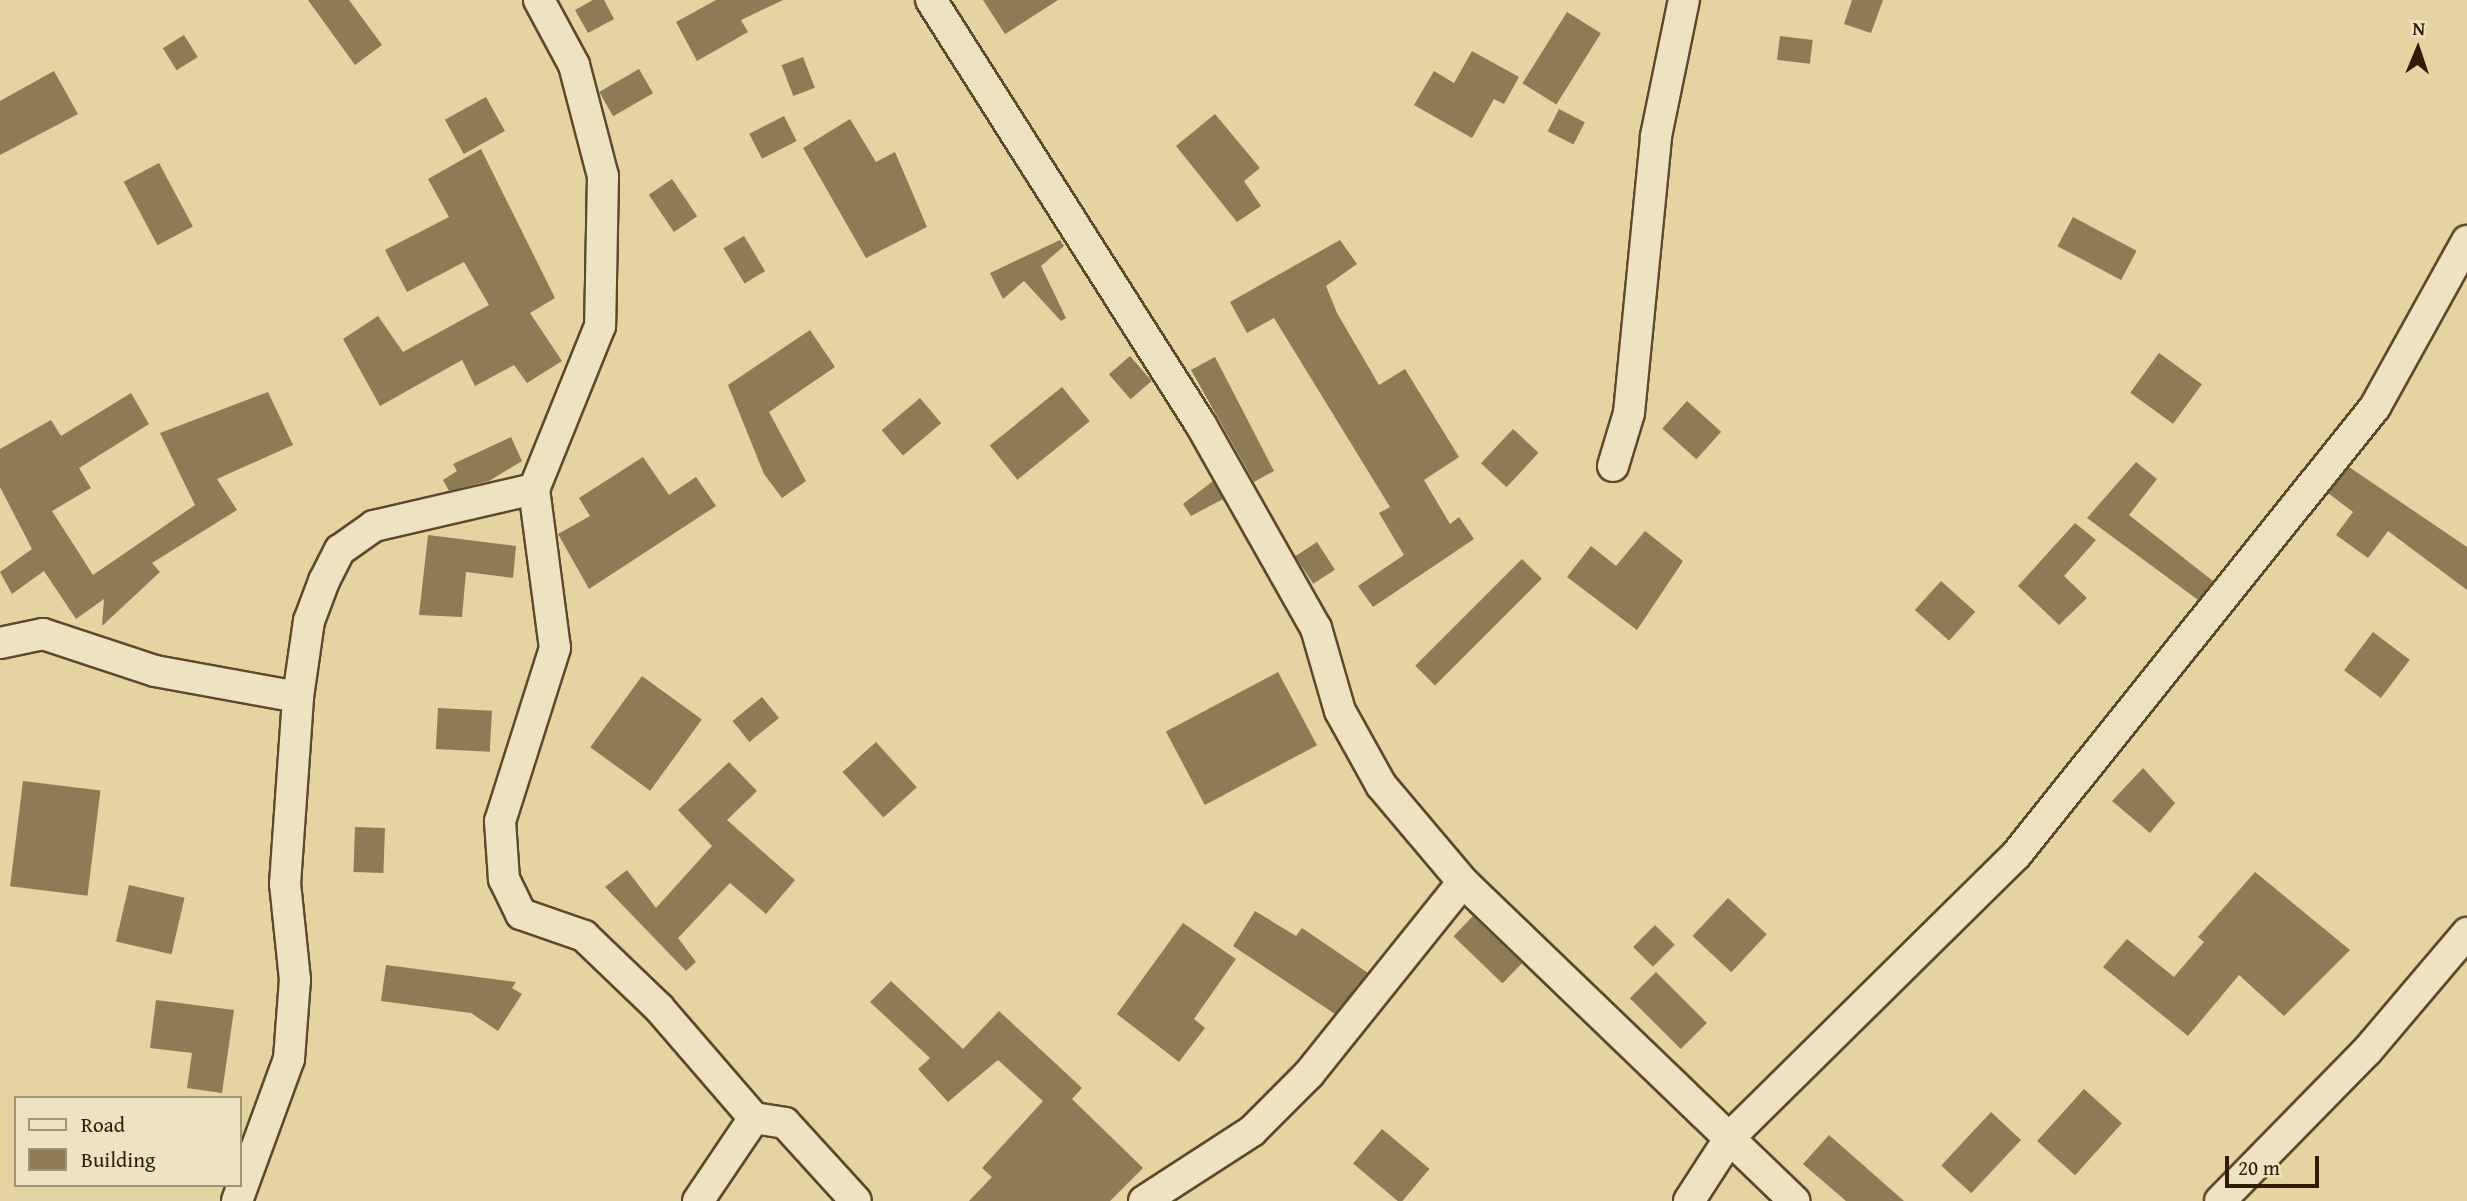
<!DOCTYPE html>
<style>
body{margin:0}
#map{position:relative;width:2467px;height:1201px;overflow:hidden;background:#e3d4a1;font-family:"Gentium Book Plus",serif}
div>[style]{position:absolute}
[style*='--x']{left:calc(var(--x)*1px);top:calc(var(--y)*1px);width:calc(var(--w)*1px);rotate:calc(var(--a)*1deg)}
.building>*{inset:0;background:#8d7b56;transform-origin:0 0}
.roads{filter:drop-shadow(2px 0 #5d492c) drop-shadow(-2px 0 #5d492c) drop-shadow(0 2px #5d492c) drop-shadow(0 -2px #5d492c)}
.street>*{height:30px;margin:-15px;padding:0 15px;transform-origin:15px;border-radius:15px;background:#ede3c2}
span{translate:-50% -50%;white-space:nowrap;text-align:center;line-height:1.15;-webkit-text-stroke:5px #ede3c2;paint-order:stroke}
.legend{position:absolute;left:14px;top:1096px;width:228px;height:91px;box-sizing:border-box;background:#ede3c2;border:2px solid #a19376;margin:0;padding:9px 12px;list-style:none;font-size:21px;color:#301b05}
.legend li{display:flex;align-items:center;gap:14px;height:35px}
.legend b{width:35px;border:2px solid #a19376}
.north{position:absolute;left:2383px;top:14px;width:70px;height:70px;-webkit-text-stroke:5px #ede3c2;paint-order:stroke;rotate:2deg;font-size:19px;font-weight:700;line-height:28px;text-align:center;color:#301b05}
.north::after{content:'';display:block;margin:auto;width:24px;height:32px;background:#301b05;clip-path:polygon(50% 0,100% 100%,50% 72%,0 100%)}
.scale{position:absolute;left:2225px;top:1156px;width:94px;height:32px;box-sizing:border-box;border:4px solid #301b05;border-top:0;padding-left:9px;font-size:21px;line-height:24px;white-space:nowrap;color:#301b05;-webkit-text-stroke:5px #ede3c2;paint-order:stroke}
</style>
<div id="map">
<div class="building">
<div style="clip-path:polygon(308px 0,349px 0,382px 45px,355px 65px)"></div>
<div style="clip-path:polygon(593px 0,604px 0,614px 19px,588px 33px,575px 10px)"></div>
<div style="clip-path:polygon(716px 0,783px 0,741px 20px,748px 32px,697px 61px,676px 22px)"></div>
<div style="clip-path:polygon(983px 0,1058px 0,1005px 34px)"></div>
<div style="clip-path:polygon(1852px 0,1883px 0,1871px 33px,1844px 24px)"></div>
<div style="left:1567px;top:12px;width:40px;height:84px;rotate:32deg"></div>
<div style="left:184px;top:35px;width:26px;height:25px;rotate:58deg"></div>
<div style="left:1780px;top:36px;width:33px;height:24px;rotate:7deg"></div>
<div style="clip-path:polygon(1472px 51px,1519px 77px,1504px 104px,1494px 99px,1472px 138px,1414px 105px,1434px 71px,1454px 83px)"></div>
<div style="left:803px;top:57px;width:33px;height:23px;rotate:69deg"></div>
<div style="left:639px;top:69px;width:28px;height:46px;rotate:60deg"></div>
<div style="clip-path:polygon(54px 71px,78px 114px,0 155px,0 101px)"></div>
<div style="left:486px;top:97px;width:39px;height:47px;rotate:61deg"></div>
<div style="left:1559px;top:109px;width:29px;height:25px;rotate:27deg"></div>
<div style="clip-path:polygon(1215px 114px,1260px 168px,1244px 181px,1261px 206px,1237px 222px,1176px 146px)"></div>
<div style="left:784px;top:116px;width:28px;height:39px;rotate:63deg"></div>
<div style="clip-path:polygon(850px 119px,876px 162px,895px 152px,927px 227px,866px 258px,803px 148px)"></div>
<div style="clip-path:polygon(481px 149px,555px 298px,530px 313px,562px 361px,527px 383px,514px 365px,475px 386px,462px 360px,380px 406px,343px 339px,378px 316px,403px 352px,489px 305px,464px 262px,407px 292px,385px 250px,449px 217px,428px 179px)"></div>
<div style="left:159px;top:163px;width:72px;height:40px;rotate:62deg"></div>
<div style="left:672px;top:179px;width:45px;height:28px;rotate:56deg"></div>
<div style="left:2073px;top:217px;width:72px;height:33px;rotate:28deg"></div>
<div style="left:744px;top:236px;width:41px;height:24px;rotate:59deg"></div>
<div style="clip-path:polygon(1060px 240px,1064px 246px,1041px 266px,1066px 318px,1061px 321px,1024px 281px,1003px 299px,990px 273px)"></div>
<div style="clip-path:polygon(1340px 240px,1357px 264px,1326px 286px,1337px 313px,1379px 385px,1405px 369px,1459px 457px,1424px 480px,1450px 524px,1459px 517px,1474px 539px,1373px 607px,1358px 586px,1404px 555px,1379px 513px,1390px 507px,1274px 318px,1247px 333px,1230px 302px)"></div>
<div style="clip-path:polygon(810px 330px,835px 367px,769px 412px,806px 481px,782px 498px,764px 474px,728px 385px)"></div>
<div style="left:2159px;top:353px;width:53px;height:49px;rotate:36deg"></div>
<div style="left:1130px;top:356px;width:33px;height:28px;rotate:49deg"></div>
<div style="clip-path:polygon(1215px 357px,1274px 471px,1254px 482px,1191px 370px)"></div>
<div style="left:1062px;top:387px;width:44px;height:93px;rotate:51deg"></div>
<div style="clip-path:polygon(268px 392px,293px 445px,217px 479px,237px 510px,152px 563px,160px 572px,102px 626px,104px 599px,76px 619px,44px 571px,12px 594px,0 572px,32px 549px,0 487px,0 449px,51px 420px,61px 436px,131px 393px,149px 424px,79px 468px,91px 488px,52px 511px,93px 575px,195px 505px,160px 433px)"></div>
<div style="left:920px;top:398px;width:33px;height:50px;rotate:50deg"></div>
<div style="left:1687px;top:401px;width:46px;height:37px;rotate:42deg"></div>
<div style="left:1513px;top:429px;width:35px;height:47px;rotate:43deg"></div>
<div style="clip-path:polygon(511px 437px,522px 461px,489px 481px,449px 491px,443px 480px,457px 471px,453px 464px)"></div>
<div style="clip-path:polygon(643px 457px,669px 495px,696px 477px,716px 506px,589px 589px,558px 534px,590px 516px,579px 498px)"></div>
<div style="clip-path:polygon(2136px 462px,2157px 479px,2129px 515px,2213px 581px,2198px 600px,2087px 518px)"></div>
<div style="clip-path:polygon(2349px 467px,2467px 547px,2467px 590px,2388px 531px,2368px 558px,2336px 535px,2353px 512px,2328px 493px)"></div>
<div style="clip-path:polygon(1213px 481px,1223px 499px,1191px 516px,1183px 504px)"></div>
<div style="clip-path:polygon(2075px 523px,2096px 540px,2064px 576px,2087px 598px,2059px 625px,2018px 586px)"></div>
<div style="clip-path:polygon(1645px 531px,1683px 561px,1637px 630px,1567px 577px,1591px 546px,1616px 566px)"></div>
<div style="clip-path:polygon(428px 535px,516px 546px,513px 578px,466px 572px,462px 617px,419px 615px)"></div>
<div style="left:1317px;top:542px;width:33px;height:26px;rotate:57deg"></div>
<div style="left:1522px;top:559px;width:28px;height:151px;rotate:45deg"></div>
<div style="left:1941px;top:581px;width:46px;height:39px;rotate:42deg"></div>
<div style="left:2373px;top:632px;width:46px;height:48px;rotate:37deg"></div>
<div style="left:1278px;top:672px;width:83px;height:127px;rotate:62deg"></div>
<div style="left:642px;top:676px;width:74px;height:88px;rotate:36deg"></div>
<div style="left:762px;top:697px;width:27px;height:38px;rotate:51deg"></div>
<div style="left:438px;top:708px;width:54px;height:41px;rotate:3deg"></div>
<div style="left:876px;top:742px;width:61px;height:45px;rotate:48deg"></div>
<div style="clip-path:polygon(729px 762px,757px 791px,727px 820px,795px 880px,766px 914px,730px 883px,678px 938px,696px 962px,686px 971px,605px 887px,627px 870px,656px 908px,712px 846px,678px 810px)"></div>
<div style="clip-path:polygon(2143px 768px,2175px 803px,2150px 833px,2112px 801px)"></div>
<div style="left:23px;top:781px;width:78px;height:106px;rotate:7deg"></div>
<div style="left:355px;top:827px;width:30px;height:45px;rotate:2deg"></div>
<div style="clip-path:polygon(2255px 872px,2350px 950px,2284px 1016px,2239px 975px,2188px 1036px,2103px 967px,2127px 939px,2174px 977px,2204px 942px,2198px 937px)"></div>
<div style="left:129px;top:885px;width:57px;height:58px;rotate:13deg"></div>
<div style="left:1728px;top:898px;width:53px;height:52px;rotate:43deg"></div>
<div style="clip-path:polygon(1255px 911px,1296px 936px,1302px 928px,1368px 973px,1335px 1014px,1233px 946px)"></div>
<div style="left:1473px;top:916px;width:68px;height:28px;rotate:44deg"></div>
<div style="clip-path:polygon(1183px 923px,1236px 959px,1194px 1019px,1205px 1028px,1179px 1062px,1117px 1014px)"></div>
<div style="left:1655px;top:925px;width:28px;height:31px;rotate:45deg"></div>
<div style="clip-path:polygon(386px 965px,516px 982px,512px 988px,522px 994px,498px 1031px,471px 1013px,381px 1001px)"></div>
<div style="left:1656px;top:972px;width:72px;height:37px;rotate:45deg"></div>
<div style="clip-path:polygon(891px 981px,963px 1049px,999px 1011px,1082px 1088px,1072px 1099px,1143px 1168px,1110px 1201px,969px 1201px,992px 1177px,982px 1168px,1043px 1101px,998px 1060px,948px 1102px,918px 1069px,930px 1058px,870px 1002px)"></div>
<div style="clip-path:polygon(156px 1000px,234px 1010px,222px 1093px,187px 1088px,192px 1053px,150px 1048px)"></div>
<div style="left:2084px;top:1089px;width:51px;height:70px;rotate:42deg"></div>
<div style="left:1991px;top:1112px;width:41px;height:73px;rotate:43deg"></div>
<div style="left:1382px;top:1129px;width:62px;height:45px;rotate:40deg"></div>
<div style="clip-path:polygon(1829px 1135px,1904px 1201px,1846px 1201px,1803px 1164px)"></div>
</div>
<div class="roads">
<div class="street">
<div style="--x:539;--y:0;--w:74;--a:61.7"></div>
<div style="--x:574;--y:65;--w:115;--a:75.4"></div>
<div style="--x:603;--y:176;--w:150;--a:91.1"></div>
<div style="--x:600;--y:326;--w:176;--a:112"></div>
<div style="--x:534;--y:489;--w:160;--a:82.5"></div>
<div style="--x:555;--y:648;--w:182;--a:107.6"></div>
<div style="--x:500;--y:821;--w:58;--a:86.1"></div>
<div style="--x:504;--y:879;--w:39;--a:64"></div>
<div style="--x:521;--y:914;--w:67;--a:19.2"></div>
<div style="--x:584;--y:936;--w:104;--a:43.8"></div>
<div style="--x:659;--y:1008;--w:145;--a:49.2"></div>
<div style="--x:754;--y:1118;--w:100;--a:124"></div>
<div style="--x:931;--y:0;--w:504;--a:57.57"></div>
<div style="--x:1201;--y:425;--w:233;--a:60.5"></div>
<div style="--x:1316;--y:628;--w:86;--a:73.9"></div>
<div style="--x:1340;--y:711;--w:85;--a:61"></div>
<div style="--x:1381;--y:785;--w:127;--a:49.8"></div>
<div style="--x:1463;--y:882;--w:460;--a:43.9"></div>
<div style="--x:1613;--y:466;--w:55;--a:-73.2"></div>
<div style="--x:1629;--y:413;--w:278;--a:-84.4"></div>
<div style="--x:1656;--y:136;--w:139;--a:-78.4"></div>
<div style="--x:0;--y:643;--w:44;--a:-11.8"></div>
<div style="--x:43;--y:634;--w:118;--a:18.3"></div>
<div style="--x:155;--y:671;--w:145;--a:10.3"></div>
<div style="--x:754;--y:1118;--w:31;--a:9"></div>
<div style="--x:785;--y:1123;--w:105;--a:47.7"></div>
<div style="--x:237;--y:1201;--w:151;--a:-69.9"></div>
<div style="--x:289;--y:1059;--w:79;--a:-85.7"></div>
<div style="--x:295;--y:980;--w:97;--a:-95.9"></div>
<div style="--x:285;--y:884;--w:187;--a:-86"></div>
<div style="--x:298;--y:697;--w:77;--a:-81.8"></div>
<div style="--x:309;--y:621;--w:43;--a:-69.4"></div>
<div style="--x:324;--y:581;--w:35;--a:-63"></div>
<div style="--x:340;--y:550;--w:42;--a:-35.2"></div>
<div style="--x:374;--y:526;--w:164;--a:-13"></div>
<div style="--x:1144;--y:1201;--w:129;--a:-32.9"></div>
<div style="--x:1252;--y:1131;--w:81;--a:-45"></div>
<div style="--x:1309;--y:1074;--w:246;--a:-51.3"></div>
<div style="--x:1689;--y:1201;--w:77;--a:-57.1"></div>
<div style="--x:1731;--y:1136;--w:400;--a:-44.6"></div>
<div style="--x:2016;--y:855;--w:574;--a:-51.29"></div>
<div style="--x:2375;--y:407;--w:190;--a:-61"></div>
<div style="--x:2220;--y:1201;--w:210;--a:-45.6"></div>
<div style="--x:2367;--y:1051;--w:155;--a:-49.7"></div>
</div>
</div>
<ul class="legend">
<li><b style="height:9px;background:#ede3c2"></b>Road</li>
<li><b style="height:19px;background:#8d7b56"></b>Building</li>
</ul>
<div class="north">N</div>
<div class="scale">20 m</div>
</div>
